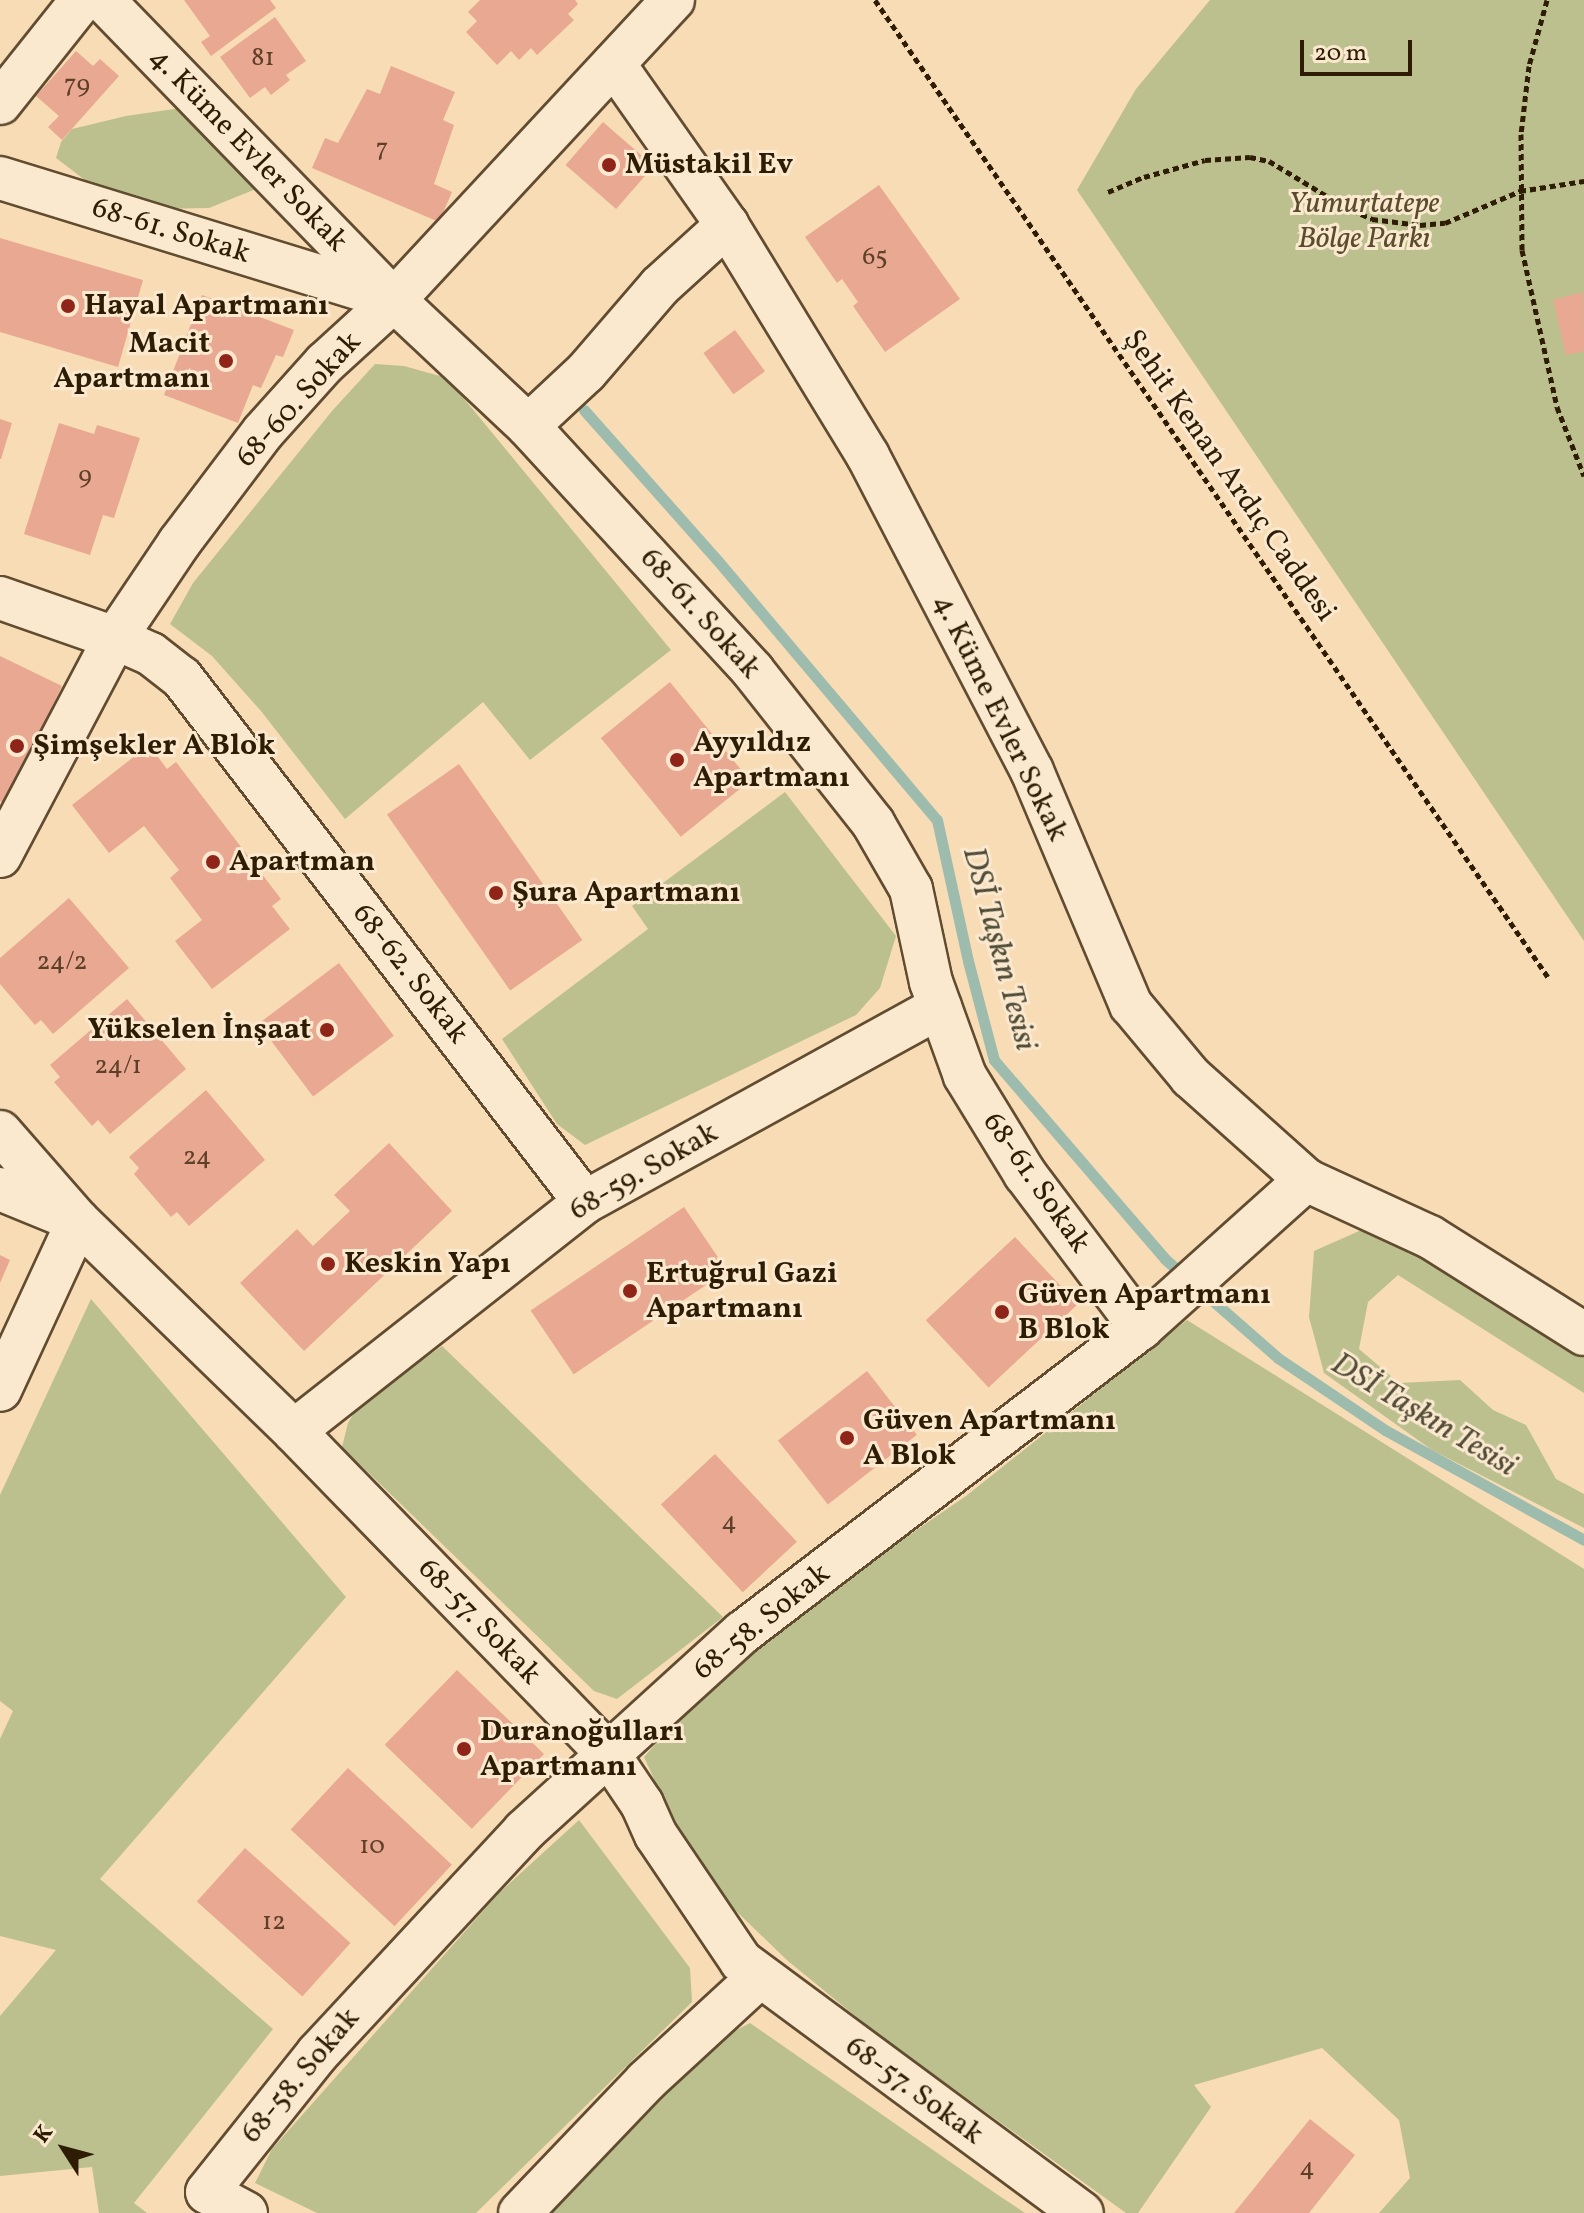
<!DOCTYPE html>
<meta charset="utf-8">
<style>
body{margin:0}
#map{position:relative;width:1584px;height:2213px;overflow:hidden;background:#f8dcb5;font-family:Vollkorn,serif}
div>[style]{position:absolute}
[style*='--x']{left:calc(var(--x)*1px);top:calc(var(--y)*1px);width:calc(var(--w)*1px);rotate:calc(var(--a)*1deg)}
.green>*{inset:0;background:#bcc08e}
.stream>*{height:11px;margin:-5.5px;padding:0 5.5px;transform-origin:5.5px;border-radius:5.5px;background:#9dbcad}
.building>*{inset:0;background:#e9a891;transform-origin:0 0}
.path>*{height:5px;margin-top:-2.5px;transform-origin:0;background:repeating-linear-gradient(90deg,#2f1c04 0 6px,transparent 0 10px)}
.roads{filter:drop-shadow(2px 0 #614c30) drop-shadow(-2px 0 #614c30) drop-shadow(0 2px #614c30) drop-shadow(0 -2px #614c30)}
.minor>*{height:42px;margin:-21px;padding:0 21px;transform-origin:21px;border-radius:21px;background:#fae8cf}
.dots>*{width:22px;height:22px;translate:-50% -50%;box-sizing:border-box;border:4px solid #fae8cf;border-radius:50%}
span{translate:-50% -50%;white-space:nowrap;text-align:center;line-height:1.15;-webkit-text-stroke:6px #fae8cf;paint-order:stroke}
.number-label{font-size:26px;color:#5e3f27}
.number-label span{-webkit-text-stroke-width:0}
.street-label{font-size:30px;color:#2f1c04}
.poi-label{font-size:30px;color:#2f1c04;font-weight:700}
.left{translate:0 -50%;text-align:left}
.right{translate:-100% -50%;text-align:right}
.park-label{font-size:30px;color:#594d2d;font-style:italic}
.water-label{font-size:32px;color:#504c37;font-style:italic}
.north{position:absolute;left:24px;top:2109px;width:80px;height:80px;-webkit-text-stroke:6px #fae8cf;paint-order:stroke;rotate:306deg;font-size:22px;font-weight:700;line-height:32px;text-align:center;color:#2f1c04}
.north::after{content:'';display:block;margin:auto;width:28px;height:36px;background:#2f1c04;clip-path:polygon(50% 0,100% 100%,50% 72%,0 100%)}
.scale{position:absolute;left:1300px;top:40px;width:112px;height:36px;box-sizing:border-box;border:4px solid #2f1c04;border-top:0;padding-left:10px;font-size:24px;line-height:28px;white-space:nowrap;color:#2f1c04;-webkit-text-stroke:6px #fae8cf;paint-order:stroke}
</style>
<div id="map">
<div class="green">
<div style="clip-path:polygon(1210px 0,1584px 0,1584px 941px,1077px 190px,1136px 89px)"></div>
<div style="clip-path:polygon(181px 108px,261px 187px,209px 208px,153px 209px,94px 187px,56px 158px,61px 142px,72px 129px,126px 116px)"></div>
<div style="clip-path:polygon(375px 364px,404px 366px,447px 378px,671px 650px,530px 760px,483px 702px,345px 819px,261px 711px,212px 656px,170px 624px,193px 583px,332px 411px)"></div>
<div style="clip-path:polygon(785px 792px,896px 936px,880px 988px,856px 1015px,585px 1145px,557px 1124px,502px 1039px,648px 929px,632px 906px)"></div>
<div style="clip-path:polygon(1366px 1228px,1417px 1244px,1584px 1346px,1584px 1393px,1398px 1275px,1368px 1302px,1359px 1349px,1399px 1383px,1460px 1380px,1493px 1410px,1526px 1425px,1556px 1479px,1584px 1494px,1584px 1528px,1432px 1450px,1324px 1373px,1309px 1317px,1314px 1251px)"></div>
<div style="clip-path:polygon(91px 1299px,346px 1597px,100px 1879px,273px 2029px,134px 2203px,147px 2213px,99px 2213px,92px 2167px,0 2176px,0 2016px,56px 1950px,0 1936px,0 1739px,13px 1711px,0 1701px,0 1495px)"></div>
<div style="clip-path:polygon(1187px 1320px,1584px 1569px,1584px 2213px,1379px 2213px,1410px 2178px,1399px 2120px,1322px 2048px,1194px 2085px,1211px 2107px,1138px 2213px,1126px 2213px,876px 2033px,788px 1961px,734px 1909px,681px 1838px,644px 1757px,706px 1688px,801px 1609px,966px 1496px)"></div>
<div style="clip-path:polygon(442px 1346px,723px 1617px,617px 1699px,594px 1691px,342px 1447px,348px 1423px,359px 1405px)"></div>
<div style="clip-path:polygon(579px 1820px,690px 1968px,692px 2002px,476px 2213px,317px 2213px,255px 2183px,272px 2149px,499px 1893px)"></div>
<div style="clip-path:polygon(750px 2023px,995px 2193px,1025px 2213px,551px 2213px,721px 2038px)"></div>
</div>
<div class="stream">
<div style="--x:584;--y:410;--w:202;--a:48.4"></div>
<div style="--x:718;--y:561;--w:339;--a:49.8"></div>
<div style="--x:937;--y:820;--w:144;--a:77.6"></div>
<div style="--x:968;--y:961;--w:102;--a:75.3"></div>
<div style="--x:994;--y:1060;--w:262;--a:49.3"></div>
<div style="--x:1165;--y:1259;--w:150;--a:41.2"></div>
<div style="--x:1278;--y:1358;--w:129;--a:33.9"></div>
<div style="--x:1385;--y:1430;--w:227;--a:28.9"></div>
</div>
<div class="building">
<div style="clip-path:polygon(184px 0,270px 0,276px 8px,211px 56px,201px 42px,210px 36px)"></div>
<div style="clip-path:polygon(480px 0,575px 0,578px 4px,568px 14px,574px 20px,537px 55px,531px 48px,519px 60px,511px 51px,497px 65px,466px 32px,477px 21px,468px 12px)"></div>
<div style="clip-path:polygon(275px 17px,306px 61px,286px 75px,290px 80px,271px 95px,265px 87px,250px 98px,220px 57px)"></div>
<div style="clip-path:polygon(76px 51px,93px 66px,100px 59px,119px 76px,62px 140px,48px 127px,59px 116px,36px 96px)"></div>
<div style="clip-path:polygon(391px 66px,455px 92px,443px 120px,454px 125px,434px 184px,452px 192px,439px 222px,312px 168px,325px 138px,338px 143px,367px 89px,380px 94px)"></div>
<div style="left:603px;top:122px;width:67px;height:57px;rotate:41deg"></div>
<div style="clip-path:polygon(879px 185px,960px 299px,885px 352px,853px 306px,858px 302px,842px 279px,837px 283px,805px 237px)"></div>
<div style="clip-path:polygon(0 238px,143px 280px,118px 367px,0 332px)"></div>
<div style="clip-path:polygon(1583px 292px,1584px 351px,1566px 355px,1553px 300px)"></div>
<div style="clip-path:polygon(202px 295px,294px 330px,283px 357px,276px 355px,261px 388px,253px 385px,238px 423px,164px 395px)"></div>
<div style="left:735px;top:330px;width:51px;height:39px;rotate:54deg"></div>
<div style="clip-path:polygon(0 419px,12px 423px,1px 459px,0 459px)"></div>
<div style="clip-path:polygon(59px 423px,94px 434px,97px 425px,140px 438px,114px 518px,103px 515px,90px 555px,24px 534px)"></div>
<div style="clip-path:polygon(0 656px,62px 686px,5px 804px,0 801px)"></div>
<div style="left:670px;top:682px;width:127px;height:89px;rotate:51deg"></div>
<div style="clip-path:polygon(149px 745px,167px 769px,176px 762px,281px 899px,272px 906px,290px 929px,212px 989px,175px 941px,202px 920px,170px 878px,179px 870px,144px 826px,109px 853px,72px 805px)"></div>
<div style="left:459px;top:764px;width:215px;height:88px;rotate:55deg"></div>
<div style="clip-path:polygon(69px 898px,129px 968px,53px 1034px,41px 1020px,35px 1025px,0 984px,0 958px)"></div>
<div style="left:339px;top:963px;width:91px;height:101px;rotate:53deg"></div>
<div style="clip-path:polygon(127px 999px,186px 1069px,110px 1134px,98px 1120px,92px 1126px,54px 1082px,60px 1077px,50px 1065px)"></div>
<div style="clip-path:polygon(206px 1090px,265px 1160px,189px 1226px,177px 1212px,171px 1217px,134px 1174px,139px 1168px,129px 1157px)"></div>
<div style="clip-path:polygon(389px 1143px,452px 1211px,304px 1351px,240px 1283px,297px 1229px,313px 1246px,350px 1211px,334px 1195px)"></div>
<div style="left:684px;top:1207px;width:77px;height:185px;rotate:56deg"></div>
<div style="left:1015px;top:1237px;width:92px;height:122px;rotate:47deg"></div>
<div style="clip-path:polygon(0 1255px,10px 1260px,0 1283px)"></div>
<div style="left:867px;top:1371px;width:81px;height:113px;rotate:52deg"></div>
<div style="left:715px;top:1454px;width:120px;height:74px;rotate:47deg"></div>
<div style="left:457px;top:1670px;width:121px;height:104px;rotate:44deg"></div>
<div style="left:348px;top:1768px;width:142px;height:84px;rotate:43deg"></div>
<div style="left:245px;top:1848px;width:142px;height:72px;rotate:42deg"></div>
<div style="clip-path:polygon(1310px 2119px,1355px 2155px,1309px 2213px,1234px 2213px)"></div>
</div>
<div class="path">
<div style="--x:875;--y:0;--w:1186;--a:55.44"></div>
<div style="--x:1547;--y:0;--w:68;--a:105.3"></div>
<div style="--x:1529;--y:66;--w:68;--a:96.7"></div>
<div style="--x:1521;--y:134;--w:116;--a:89.5"></div>
<div style="--x:1522;--y:250;--w:161;--a:77.4"></div>
<div style="--x:1557;--y:407;--w:74;--a:68.6"></div>
<div style="--x:1108;--y:192;--w:39;--a:-23"></div>
<div style="--x:1144;--y:177;--w:63;--a:-15.6"></div>
<div style="--x:1205;--y:160;--w:45;--a:-3.8"></div>
<div style="--x:1250;--y:157;--w:19;--a:12"></div>
<div style="--x:1269;--y:161;--w:87;--a:31.3"></div>
<div style="--x:1343;--y:206;--w:32;--a:24"></div>
<div style="--x:1372;--y:219;--w:48;--a:7.1"></div>
<div style="--x:1420;--y:225;--w:25;--a:-5"></div>
<div style="--x:1445;--y:223;--w:82;--a:-23.1"></div>
<div style="--x:1520;--y:191;--w:65;--a:-8.9"></div>
</div>
<div class="roads">
<div class="minor">
<div style="--x:103;--y:0;--w:418;--a:45.9"></div>
<div style="--x:394;--y:300;--w:184;--a:43.2"></div>
<div style="--x:528;--y:426;--w:333;--a:47.4"></div>
<div style="--x:753;--y:671;--w:194;--a:51.7"></div>
<div style="--x:873;--y:823;--w:76;--a:60.1"></div>
<div style="--x:911;--y:889;--w:95;--a:77.9"></div>
<div style="--x:931;--y:982;--w:100;--a:70.1"></div>
<div style="--x:965;--y:1076;--w:115;--a:58.5"></div>
<div style="--x:1025;--y:1174;--w:193;--a:53"></div>
<div style="--x:614;--y:64;--w:197;--a:54.9"></div>
<div style="--x:727;--y:225;--w:271;--a:58.6"></div>
<div style="--x:868;--y:456;--w:355;--a:62.5"></div>
<div style="--x:1032;--y:771;--w:254;--a:67.1"></div>
<div style="--x:1131;--y:1005;--w:94;--a:50.2"></div>
<div style="--x:1191;--y:1077;--w:154;--a:41.8"></div>
<div style="--x:1306;--y:1180;--w:136;--a:24.7"></div>
<div style="--x:1430;--y:1237;--w:182;--a:32.2"></div>
<div style="--x:0;--y:103;--w:132;--a:-51.5"></div>
<div style="--x:0;--y:178;--w:407;--a:17.1"></div>
<div style="--x:528;--y:426;--w:79;--a:-43"></div>
<div style="--x:586;--y:372;--w:113;--a:-49.3"></div>
<div style="--x:660;--y:286;--w:91;--a:-42.3"></div>
<div style="--x:0;--y:598;--w:122;--a:19.2"></div>
<div style="--x:115;--y:638;--w:39;--a:24"></div>
<div style="--x:151;--y:654;--w:39;--a:38"></div>
<div style="--x:182;--y:678;--w:661;--a:52.44"></div>
<div style="--x:0;--y:856;--w:246;--a:-62.2"></div>
<div style="--x:115;--y:638;--w:115;--a:-56"></div>
<div style="--x:179;--y:543;--w:139;--a:-52.9"></div>
<div style="--x:263;--y:432;--w:93;--a:-48.1"></div>
<div style="--x:325;--y:363;--w:93;--a:-42.4"></div>
<div style="--x:394;--y:300;--w:410;--a:-47.1"></div>
<div style="--x:0;--y:1132;--w:118;--a:48.8"></div>
<div style="--x:78;--y:1221;--w:301;--a:44.2"></div>
<div style="--x:294;--y:1431;--w:452;--a:45.8"></div>
<div style="--x:609;--y:1755;--w:59;--a:56"></div>
<div style="--x:642;--y:1804;--w:34;--a:66"></div>
<div style="--x:656;--y:1835;--w:152;--a:56"></div>
<div style="--x:741;--y:1961;--w:424;--a:36.5"></div>
<div style="--x:0;--y:1189;--w:84;--a:22.3"></div>
<div style="--x:78;--y:1221;--w:186;--a:114.8"></div>
<div style="--x:294;--y:1431;--w:370;--a:-38.2"></div>
<div style="--x:585;--y:1202;--w:405;--a:-28.8"></div>
<div style="--x:246;--y:2213;--w:44;--a:-151.7"></div>
<div style="--x:207;--y:2192;--w:178;--a:-51.4"></div>
<div style="--x:318;--y:2053;--w:303;--a:-47.1"></div>
<div style="--x:524;--y:1831;--w:296;--a:-42.3"></div>
<div style="--x:743;--y:1632;--w:501;--a:-37.37"></div>
<div style="--x:1141;--y:1328;--w:222;--a:-41.9"></div>
<div style="--x:520;--y:2213;--w:182;--a:-46.3"></div>
<div style="--x:646;--y:2081;--w:154;--a:-42.6"></div>
</div>
</div>
<div class="dots">
<div style="left:609px;top:165px;background:#8f2418"></div>
<div style="left:68px;top:306px;background:#8f2418"></div>
<div style="left:226px;top:361px;background:#8f2418"></div>
<div style="left:17px;top:746px;background:#8f2418"></div>
<div style="left:677px;top:760px;background:#8f2418"></div>
<div style="left:213px;top:862px;background:#8f2418"></div>
<div style="left:496px;top:893px;background:#8f2418"></div>
<div style="left:327px;top:1030px;background:#8f2418"></div>
<div style="left:328px;top:1264px;background:#8f2418"></div>
<div style="left:630px;top:1291px;background:#8f2418"></div>
<div style="left:1002px;top:1312px;background:#8f2418"></div>
<div style="left:847px;top:1438px;background:#8f2418"></div>
<div style="left:464px;top:1749px;background:#8f2418"></div>
</div>
<div class="number-label">
<span style="left:263px;top:59px">81</span>
<span style="left:77px;top:86px">79</span>
<span style="left:382px;top:150px">7</span>
<span style="left:875px;top:258px">65</span>
<span style="left:85px;top:477px">9</span>
<span style="left:62px;top:963px">24/2</span>
<span style="left:118px;top:1067px">24/1</span>
<span style="left:197px;top:1158px">24</span>
<span style="left:729px;top:1523px">4</span>
<span style="left:372px;top:1847px">10</span>
<span style="left:274px;top:1923px">12</span>
<span style="left:1307px;top:2169px">4</span>
</div>
<div class="street-label">
<span style="left:248px;top:150px;rotate:46deg">4. Küme Evler Sokak</span>
<span style="left:171px;top:231px;rotate:17deg">68-61. Sokak</span>
<span style="left:299px;top:400px;rotate:-48deg">68-60. Sokak</span>
<span style="left:1229px;top:476px;rotate:55deg">Şehit Kenan Ardıç Caddesi</span>
<span style="left:700px;top:614px;rotate:48deg">68-61. Sokak</span>
<span style="left:1000px;top:718px;rotate:64deg">4. Küme Evler Sokak</span>
<span style="left:410px;top:974px;rotate:52deg">68-62. Sokak</span>
<span style="left:644px;top:1172px;rotate:-30deg">68-59. Sokak</span>
<span style="left:1036px;top:1183px;rotate:55deg">68-61. Sokak</span>
<span style="left:479px;top:1622px;rotate:46deg">68-57. Sokak</span>
<span style="left:762px;top:1622px;rotate:-39deg">68-58. Sokak</span>
<span style="left:301px;top:2076px;rotate:-50deg">68-58. Sokak</span>
<span style="left:914px;top:2091px;rotate:36deg">68-57. Sokak</span>
</div>
<div class="poi-label">
<span class="left" style="left:625px;top:165px">Müstakil Ev</span>
<span class="left" style="left:84px;top:306px">Hayal Apartmanı</span>
<span class="right" style="left:210px;top:361px">Macit<br>Apartmanı</span>
<span class="left" style="left:693px;top:760px">Ayyıldız<br>Apartmanı</span>
<span class="left" style="left:33px;top:746px">Şimşekler A Blok</span>
<span class="left" style="left:229px;top:862px">Apartman</span>
<span class="left" style="left:512px;top:893px">Şura Apartmanı</span>
<span class="right" style="left:311px;top:1030px">Yükselen İnşaat</span>
<span class="left" style="left:344px;top:1264px">Keskin Yapı</span>
<span class="left" style="left:646px;top:1291px">Ertuğrul Gazi<br>Apartmanı</span>
<span class="left" style="left:1018px;top:1312px">Güven Apartmanı<br>B Blok</span>
<span class="left" style="left:863px;top:1438px">Güven Apartmanı<br>A Blok</span>
<span class="left" style="left:480px;top:1749px">Duranoğulları<br>Apartmanı</span>
</div>
<div class="park-label">
<span style="left:1364px;top:221px">Yumurtatepe<br>Bölge Parkı</span>
</div>
<div class="water-label">
<span style="left:998px;top:949px;rotate:75deg">DSİ Taşkın Tesisi</span>
<span style="left:1423px;top:1416px;rotate:31deg">DSİ Taşkın Tesisi</span>
</div>
<div class="north">K</div>
<div class="scale">20 m</div>
</div>
